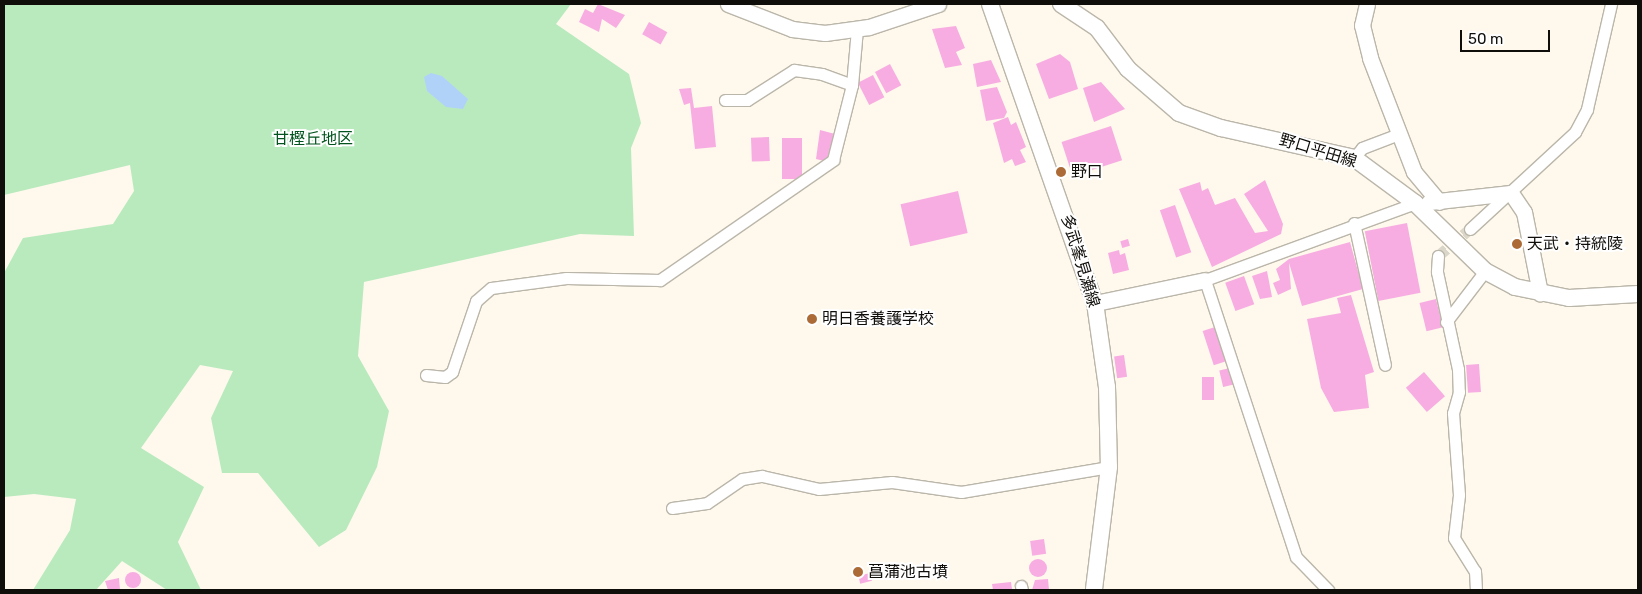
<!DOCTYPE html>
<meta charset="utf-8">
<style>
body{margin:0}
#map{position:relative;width:1642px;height:594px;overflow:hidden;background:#fef9ec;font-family:Rubik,"Noto Sans JP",sans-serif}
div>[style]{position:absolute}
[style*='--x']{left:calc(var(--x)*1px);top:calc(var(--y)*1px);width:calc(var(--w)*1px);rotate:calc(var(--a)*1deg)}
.green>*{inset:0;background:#b9eabe}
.water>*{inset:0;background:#b0d2f9}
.building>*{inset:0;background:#f7ade2;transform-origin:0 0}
.round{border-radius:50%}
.minor-tunnel>*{height:11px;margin-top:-5.5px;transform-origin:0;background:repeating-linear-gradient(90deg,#dad6ca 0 11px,transparent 0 16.5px)}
.roads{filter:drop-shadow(1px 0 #bbb6aa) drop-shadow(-1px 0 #bbb6aa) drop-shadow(0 1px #bbb6aa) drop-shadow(0 -1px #bbb6aa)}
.minor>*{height:11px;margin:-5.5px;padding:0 5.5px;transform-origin:5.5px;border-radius:5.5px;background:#fff}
.tertiary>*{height:15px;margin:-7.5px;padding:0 7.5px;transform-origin:7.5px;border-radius:7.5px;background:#fff}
.secondary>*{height:16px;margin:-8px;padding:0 8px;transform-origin:8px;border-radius:8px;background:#fff}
.dots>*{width:14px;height:14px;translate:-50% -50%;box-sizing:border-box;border:2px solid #fff;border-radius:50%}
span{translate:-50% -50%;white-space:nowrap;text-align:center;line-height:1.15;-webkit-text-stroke:4px #fff;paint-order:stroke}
.park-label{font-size:16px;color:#02531d}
.street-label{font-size:16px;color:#100e0a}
.poi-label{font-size:16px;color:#100e0a}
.left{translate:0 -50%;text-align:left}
.frame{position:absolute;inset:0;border:5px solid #100e0a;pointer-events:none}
.scale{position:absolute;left:1460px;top:30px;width:90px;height:22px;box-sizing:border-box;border:2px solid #100e0a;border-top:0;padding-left:6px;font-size:15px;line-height:18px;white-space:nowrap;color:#100e0a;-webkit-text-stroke:4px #fff;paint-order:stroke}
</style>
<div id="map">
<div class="green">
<div style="clip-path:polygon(4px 4px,571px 4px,556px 24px,629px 74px,641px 123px,631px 148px,634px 236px,580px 234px,364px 282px,358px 356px,389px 411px,377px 467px,346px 530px,319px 547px,258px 473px,222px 473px,211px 418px,233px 371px,200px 365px,141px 448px,204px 487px,178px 542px,201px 590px,167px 590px,122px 561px,96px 590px,33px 590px,70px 530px,76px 499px,34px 494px,4px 497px,4px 273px,23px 238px,113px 224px,134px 191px,130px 165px,4px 195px)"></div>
</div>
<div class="water">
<div style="clip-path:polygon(431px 73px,442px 76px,468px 99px,463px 109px,446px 107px,427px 91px,424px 77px)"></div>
</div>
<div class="building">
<div style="clip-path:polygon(598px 4px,625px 15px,616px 28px,602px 19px,599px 32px,579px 22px,585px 9px,593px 13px)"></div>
<div style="left:649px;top:22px;width:21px;height:14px;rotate:29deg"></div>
<div style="clip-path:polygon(956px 26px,965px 48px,956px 52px,962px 65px,945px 68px,932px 29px)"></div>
<div style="clip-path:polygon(1060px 54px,1070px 62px,1078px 89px,1049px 99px,1036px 64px)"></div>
<div style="clip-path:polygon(991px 60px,1001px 82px,977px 87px,973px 64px)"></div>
<div style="left:890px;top:64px;width:24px;height:17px;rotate:62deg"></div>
<div style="left:873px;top:75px;width:25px;height:17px;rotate:63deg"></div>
<div style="clip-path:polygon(1101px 82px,1125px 109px,1094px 122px,1083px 88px)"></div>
<div style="clip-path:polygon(997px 87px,1007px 112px,1004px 118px,986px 121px,980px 90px)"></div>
<div style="clip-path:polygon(691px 88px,694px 108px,712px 106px,716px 147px,695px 149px,690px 103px,684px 105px,679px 89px)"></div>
<div style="clip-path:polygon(1008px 117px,1011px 125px,1016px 122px,1026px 147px,1020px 150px,1026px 162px,1015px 166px,1012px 159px,1004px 163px,993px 123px)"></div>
<div style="left:1111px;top:126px;width:36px;height:52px;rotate:72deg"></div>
<div style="clip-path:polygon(820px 130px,835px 134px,828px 162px,816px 159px)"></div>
<div style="left:769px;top:137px;width:24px;height:18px;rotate:88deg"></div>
<div style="left:782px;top:138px;width:20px;height:41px"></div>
<div style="clip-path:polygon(1265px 180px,1283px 224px,1281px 234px,1212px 267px,1179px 189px,1200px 182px,1202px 191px,1208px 188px,1215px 205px,1235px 198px,1255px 233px,1268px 231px,1244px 194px)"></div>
<div style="left:958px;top:191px;width:43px;height:59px;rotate:77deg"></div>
<div style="left:1175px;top:205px;width:50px;height:16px;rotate:71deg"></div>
<div style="left:1407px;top:223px;width:71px;height:43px;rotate:79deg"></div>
<div style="left:1128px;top:239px;width:7px;height:8px;rotate:74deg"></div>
<div style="clip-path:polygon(1350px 242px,1363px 289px,1302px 306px,1289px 263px,1291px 289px,1278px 295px,1273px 283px,1280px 280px,1276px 269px,1289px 259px)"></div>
<div style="clip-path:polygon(1119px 250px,1120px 255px,1125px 253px,1129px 270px,1113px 274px,1108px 253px)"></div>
<div style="clip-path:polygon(1267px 271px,1272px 297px,1260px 299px,1252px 276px)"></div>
<div style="left:1244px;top:276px;width:30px;height:20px;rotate:70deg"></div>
<div style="clip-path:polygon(1351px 295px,1374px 372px,1365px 375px,1369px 408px,1334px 412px,1321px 388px,1307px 319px,1341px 313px,1337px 298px)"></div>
<div style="left:1436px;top:299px;width:29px;height:17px;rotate:76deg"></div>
<div style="left:1215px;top:327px;width:36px;height:13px;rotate:72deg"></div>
<div style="left:1124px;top:355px;width:22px;height:10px;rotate:82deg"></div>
<div style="left:1479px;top:364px;width:28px;height:13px;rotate:86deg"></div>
<div style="left:1230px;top:368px;width:17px;height:11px;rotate:77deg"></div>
<div style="left:1424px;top:372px;width:32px;height:24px;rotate:49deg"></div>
<div style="left:1202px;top:377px;width:12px;height:23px"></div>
<div style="left:1044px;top:539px;width:15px;height:14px;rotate:82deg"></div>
<div class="round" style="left:1029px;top:559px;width:18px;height:18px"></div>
<div class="round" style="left:125px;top:572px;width:16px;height:16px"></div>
<div style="left:870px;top:573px;width:8px;height:12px;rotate:76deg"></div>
<div style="clip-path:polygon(119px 578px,120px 590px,108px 590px,105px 581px)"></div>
<div style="clip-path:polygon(1048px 579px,1049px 590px,1032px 590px,1035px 580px)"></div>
<div style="clip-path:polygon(1011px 582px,1012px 589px,993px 590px,992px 584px)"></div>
</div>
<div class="minor-tunnel">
<div style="--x:1438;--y:256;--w:42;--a:-40.2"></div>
</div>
<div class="roads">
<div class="minor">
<div style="--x:725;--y:100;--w:22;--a:0"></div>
<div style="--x:747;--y:100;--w:56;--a:-32.6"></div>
<div style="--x:794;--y:70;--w:28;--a:8"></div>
<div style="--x:822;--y:74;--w:32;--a:20"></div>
<div style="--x:1354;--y:158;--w:13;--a:-51"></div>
<div style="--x:1362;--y:148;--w:39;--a:-21"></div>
<div style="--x:1354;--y:223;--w:145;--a:77.7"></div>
<div style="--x:1470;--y:229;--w:143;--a:-42.7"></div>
<div style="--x:1575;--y:132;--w:26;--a:-62"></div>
<div style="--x:1587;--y:109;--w:108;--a:-77.1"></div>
<div style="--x:1438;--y:256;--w:16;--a:94"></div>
<div style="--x:1437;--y:272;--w:99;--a:77.8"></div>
<div style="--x:1458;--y:369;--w:23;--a:88"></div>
<div style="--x:1459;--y:392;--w:22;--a:106"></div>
<div style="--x:1453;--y:413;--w:82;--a:85.8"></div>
<div style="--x:1459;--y:495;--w:43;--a:96.6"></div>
<div style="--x:1454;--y:538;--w:39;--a:58"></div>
<div style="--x:1475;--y:571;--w:19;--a:87"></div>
<div style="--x:1446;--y:322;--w:64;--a:-52.6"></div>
<div style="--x:426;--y:375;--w:19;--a:6"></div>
<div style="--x:445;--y:377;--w:9;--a:-36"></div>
<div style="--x:452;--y:372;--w:75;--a:-71.3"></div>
<div style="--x:476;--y:301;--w:20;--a:-41"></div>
<div style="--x:491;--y:288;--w:76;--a:-7.6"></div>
<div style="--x:566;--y:278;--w:94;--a:1.2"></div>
<div style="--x:660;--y:280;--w:211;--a:-34.7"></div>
<div style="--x:833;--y:160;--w:77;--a:-75.8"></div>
<div style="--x:852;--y:85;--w:56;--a:-84.9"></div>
<div style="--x:672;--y:508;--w:35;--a:-8"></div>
<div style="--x:707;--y:503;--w:42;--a:-34.4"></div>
<div style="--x:742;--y:479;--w:20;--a:-9"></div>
<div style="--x:762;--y:476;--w:58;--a:12.8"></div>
<div style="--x:819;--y:489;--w:73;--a:-5.5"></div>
<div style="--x:892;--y:482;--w:70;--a:8.2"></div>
<div style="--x:961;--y:492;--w:150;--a:-9.6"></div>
<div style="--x:1021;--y:586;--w:4;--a:76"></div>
<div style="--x:1328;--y:590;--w:46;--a:-134.1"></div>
<div style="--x:1296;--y:557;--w:292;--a:-108.2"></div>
<div style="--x:1205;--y:280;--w:224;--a:-20.1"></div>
</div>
<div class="tertiary">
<div style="--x:728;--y:4;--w:69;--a:21.3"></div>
<div style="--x:792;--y:29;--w:33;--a:7"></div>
<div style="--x:825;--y:33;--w:44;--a:-7.8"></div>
<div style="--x:869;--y:27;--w:73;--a:-18.4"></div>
<div style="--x:1367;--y:4;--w:22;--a:103"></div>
<div style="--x:1362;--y:25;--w:34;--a:76"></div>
<div style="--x:1370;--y:58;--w:122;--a:68.9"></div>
<div style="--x:1414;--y:172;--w:39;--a:50"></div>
<div style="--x:1429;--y:202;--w:82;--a:-6.3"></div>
<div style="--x:1511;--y:193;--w:23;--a:56"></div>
<div style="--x:1524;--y:212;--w:83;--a:78.8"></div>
<div style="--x:1095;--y:303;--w:112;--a:-11.8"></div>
</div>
<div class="secondary">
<div style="--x:990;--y:4;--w:317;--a:70.7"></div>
<div style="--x:1095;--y:303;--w:85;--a:81.9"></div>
<div style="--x:1107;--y:387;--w:80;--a:88.6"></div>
<div style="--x:1109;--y:467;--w:124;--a:97"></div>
<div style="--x:1061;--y:4;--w:43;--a:33.7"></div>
<div style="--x:1097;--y:28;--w:51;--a:52.9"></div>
<div style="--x:1128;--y:69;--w:67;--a:40.8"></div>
<div style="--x:1179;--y:113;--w:45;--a:19.7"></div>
<div style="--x:1221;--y:128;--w:136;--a:12.7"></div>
<div style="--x:1354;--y:158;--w:76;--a:36.4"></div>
<div style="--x:1415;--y:203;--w:98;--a:44.2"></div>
<div style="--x:1485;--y:271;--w:34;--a:28"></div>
<div style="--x:1515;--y:287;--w:55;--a:11.5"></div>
<div style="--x:1569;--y:298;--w:69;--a:-3.3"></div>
</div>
</div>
<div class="dots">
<div style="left:1061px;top:172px;background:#ac6b36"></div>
<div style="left:1517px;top:244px;background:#ac6b36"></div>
<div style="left:812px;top:319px;background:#ac6b36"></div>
<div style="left:858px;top:572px;background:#ac6b36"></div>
</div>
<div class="park-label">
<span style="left:313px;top:139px">甘樫丘地区</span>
</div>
<div class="street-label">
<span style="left:1318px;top:151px;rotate:17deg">野口平田線</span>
<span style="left:1080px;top:261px;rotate:73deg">多武峯見瀬線</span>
</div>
<div class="poi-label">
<span class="left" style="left:1071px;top:172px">野口</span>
<span class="left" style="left:1527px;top:244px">天武・持統陵</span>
<span class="left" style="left:822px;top:319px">明日香養護学校</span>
<span class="left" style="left:868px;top:572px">菖蒲池古墳</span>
</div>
<div class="frame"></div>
<div class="scale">50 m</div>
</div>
